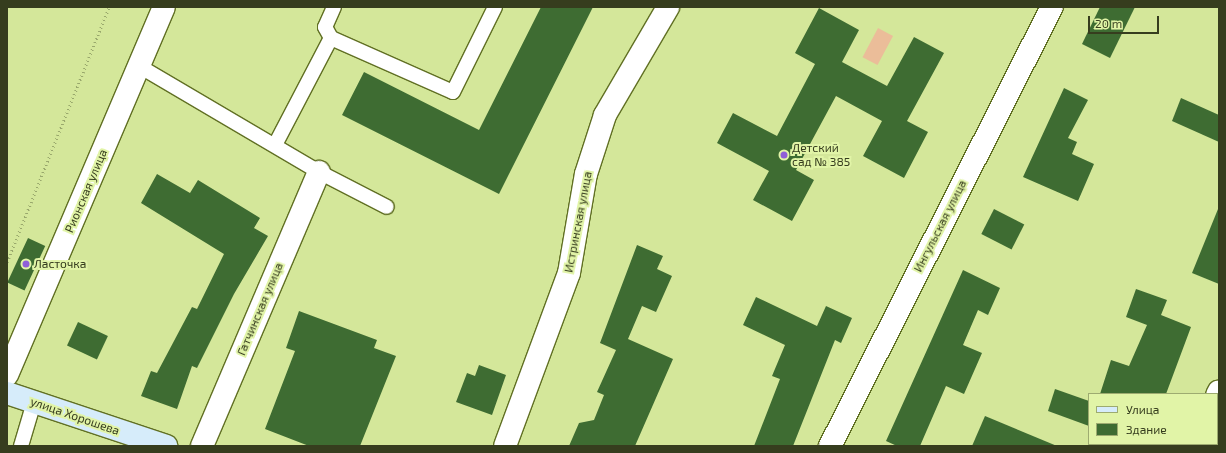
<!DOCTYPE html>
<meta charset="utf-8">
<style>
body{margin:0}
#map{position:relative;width:1226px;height:453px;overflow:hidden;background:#d4e79a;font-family:"Exo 2",sans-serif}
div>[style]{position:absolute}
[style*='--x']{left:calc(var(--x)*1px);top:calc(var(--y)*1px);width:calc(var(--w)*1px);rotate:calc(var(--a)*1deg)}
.green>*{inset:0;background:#ebbd99;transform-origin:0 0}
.building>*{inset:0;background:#3e6c32;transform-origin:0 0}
.path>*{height:2.5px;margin-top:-1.25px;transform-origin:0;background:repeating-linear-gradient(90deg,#99a86c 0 1px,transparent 0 4px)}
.roads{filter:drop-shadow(1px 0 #617024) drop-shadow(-1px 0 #617024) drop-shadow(0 1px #617024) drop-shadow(0 -1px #617024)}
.service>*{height:14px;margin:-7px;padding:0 7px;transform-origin:7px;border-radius:7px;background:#fff}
.minor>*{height:22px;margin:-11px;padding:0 11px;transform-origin:11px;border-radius:11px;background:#fff}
.secondary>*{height:22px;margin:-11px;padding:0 11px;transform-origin:11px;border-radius:11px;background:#d6ecfa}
.dots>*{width:11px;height:11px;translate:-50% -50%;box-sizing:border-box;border:2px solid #e1f4a7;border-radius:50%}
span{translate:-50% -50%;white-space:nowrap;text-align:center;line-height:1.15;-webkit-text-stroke:4px #e1f4a7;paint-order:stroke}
.poi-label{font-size:12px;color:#363d1e}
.left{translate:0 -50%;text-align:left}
.street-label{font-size:12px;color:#363d1e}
.frame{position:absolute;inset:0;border:8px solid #363d1e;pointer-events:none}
.legend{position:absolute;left:1088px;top:393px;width:130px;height:52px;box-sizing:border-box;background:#e1f4a7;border:1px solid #9dab70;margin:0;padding:5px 7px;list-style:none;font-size:12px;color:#363d1e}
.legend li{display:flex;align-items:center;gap:8px;height:20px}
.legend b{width:20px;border:1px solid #9dab70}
.scale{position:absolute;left:1088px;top:16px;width:71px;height:18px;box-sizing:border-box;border:2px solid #363d1e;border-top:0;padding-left:5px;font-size:12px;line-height:14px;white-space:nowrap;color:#363d1e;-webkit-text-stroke:3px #e1f4a7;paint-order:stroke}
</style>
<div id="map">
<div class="green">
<div style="left:878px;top:28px;width:17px;height:33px;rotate:28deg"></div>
</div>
<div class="building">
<div style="clip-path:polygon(541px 7px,593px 7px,499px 194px,342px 115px,364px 72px,479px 130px)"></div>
<div style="clip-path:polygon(1100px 7px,1135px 7px,1110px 58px,1082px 44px)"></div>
<div style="clip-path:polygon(819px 8px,859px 30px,842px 62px,887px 86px,914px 37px,944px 53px,907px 121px,928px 132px,904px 178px,863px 156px,882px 121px,836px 96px,796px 170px,814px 180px,792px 221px,753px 200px,769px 171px,717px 143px,733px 113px,777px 136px,815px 64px,795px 53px)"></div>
<div style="clip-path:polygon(1064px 88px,1088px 100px,1068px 138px,1077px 142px,1072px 154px,1094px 164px,1078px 201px,1023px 177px)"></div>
<div style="clip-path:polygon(1181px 98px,1219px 115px,1219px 142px,1172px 121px)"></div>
<div style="clip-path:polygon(157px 174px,190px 193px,198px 180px,260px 218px,254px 228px,268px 236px,234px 294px,197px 368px,192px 366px,177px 409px,141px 396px,151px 371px,157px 373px,192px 307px,197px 309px,224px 254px,141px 203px)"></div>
<div style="left:994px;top:209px;width:34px;height:28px;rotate:27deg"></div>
<div style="clip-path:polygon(1218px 209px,1219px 209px,1219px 284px,1192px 273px)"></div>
<div style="left:28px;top:238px;width:19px;height:49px;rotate:25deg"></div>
<div style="clip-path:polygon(637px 245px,663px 256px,657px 269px,672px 276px,656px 312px,642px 306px,628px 339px,673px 359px,635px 446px,569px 446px,579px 423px,594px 420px,604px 395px,597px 392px,616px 350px,600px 343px)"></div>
<div style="clip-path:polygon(963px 270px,1000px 288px,988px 315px,978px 310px,963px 345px,982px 353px,964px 394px,946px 386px,920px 446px,897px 446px,886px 441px)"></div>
<div style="clip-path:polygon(1136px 289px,1167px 300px,1161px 315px,1191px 327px,1166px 394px,1100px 394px,1111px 360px,1129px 366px,1147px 325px,1126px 317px)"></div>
<div style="clip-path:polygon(756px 297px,817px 326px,826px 306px,852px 318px,841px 343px,835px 340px,793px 446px,754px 446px,780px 379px,772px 376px,785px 345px,743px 325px)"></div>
<div style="clip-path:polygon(299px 311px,377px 340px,374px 348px,396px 356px,360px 446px,309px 446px,265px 429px,295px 351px,286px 348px)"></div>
<div style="left:78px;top:322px;width:33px;height:26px;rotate:25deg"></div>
<div style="clip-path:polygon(479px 365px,506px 375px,492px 415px,456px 402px,467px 373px,475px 376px)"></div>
<div style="clip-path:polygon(1055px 389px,1089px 401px,1089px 426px,1048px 411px)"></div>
<div style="clip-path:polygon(985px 416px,1057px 446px,972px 446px)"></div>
</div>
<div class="path">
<div style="--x:7;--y:262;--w:275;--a:-68.2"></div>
</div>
<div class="roads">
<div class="service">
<div style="--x:334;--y:7;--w:22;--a:114"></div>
<div style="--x:325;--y:27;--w:13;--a:61"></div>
<div style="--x:331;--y:38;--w:133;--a:23.9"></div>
<div style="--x:453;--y:92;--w:95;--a:-63.7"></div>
<div style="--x:139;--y:66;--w:209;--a:30.5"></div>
<div style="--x:319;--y:172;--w:76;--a:27.2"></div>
<div style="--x:275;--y:145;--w:121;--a:-62.4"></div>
<div style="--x:21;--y:446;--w:46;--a:-73.5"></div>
</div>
<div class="minor">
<div style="--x:7;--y:375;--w:400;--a:-66.9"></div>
<div style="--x:1217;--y:395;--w:4;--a:-63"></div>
<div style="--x:202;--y:446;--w:298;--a:-66.9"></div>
<div style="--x:505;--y:446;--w:184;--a:-69.7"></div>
<div style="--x:569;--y:273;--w:100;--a:-80.3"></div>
<div style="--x:586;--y:174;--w:62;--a:-72.1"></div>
<div style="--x:605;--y:115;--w:125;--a:-59.7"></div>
<div style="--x:830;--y:446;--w:492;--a:-63.2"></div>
<div style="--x:1191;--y:446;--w:2;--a:-63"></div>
</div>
<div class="secondary">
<div style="--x:7;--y:393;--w:168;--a:18.4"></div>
</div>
</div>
<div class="dots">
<div style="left:784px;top:155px;background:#905fd8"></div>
<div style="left:26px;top:264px;background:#905fd8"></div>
</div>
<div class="poi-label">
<span class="left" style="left:792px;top:155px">Детский<br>сад № 385</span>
<span class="left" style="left:34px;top:264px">Ласточка</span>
</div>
<div class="street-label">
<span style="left:86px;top:191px;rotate:-67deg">Рионская улица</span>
<span style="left:578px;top:222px;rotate:-79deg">Истринская улица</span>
<span style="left:940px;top:226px;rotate:-63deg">Ингульская улица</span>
<span style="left:260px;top:309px;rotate:-67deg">Гатчинская улица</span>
<span style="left:75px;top:416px;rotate:19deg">улица Хорошева</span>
</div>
<div class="frame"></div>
<ul class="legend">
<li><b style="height:5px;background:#d6ecfa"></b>Улица</li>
<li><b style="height:11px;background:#3e6c32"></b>Здание</li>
</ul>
<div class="scale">20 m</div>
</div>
